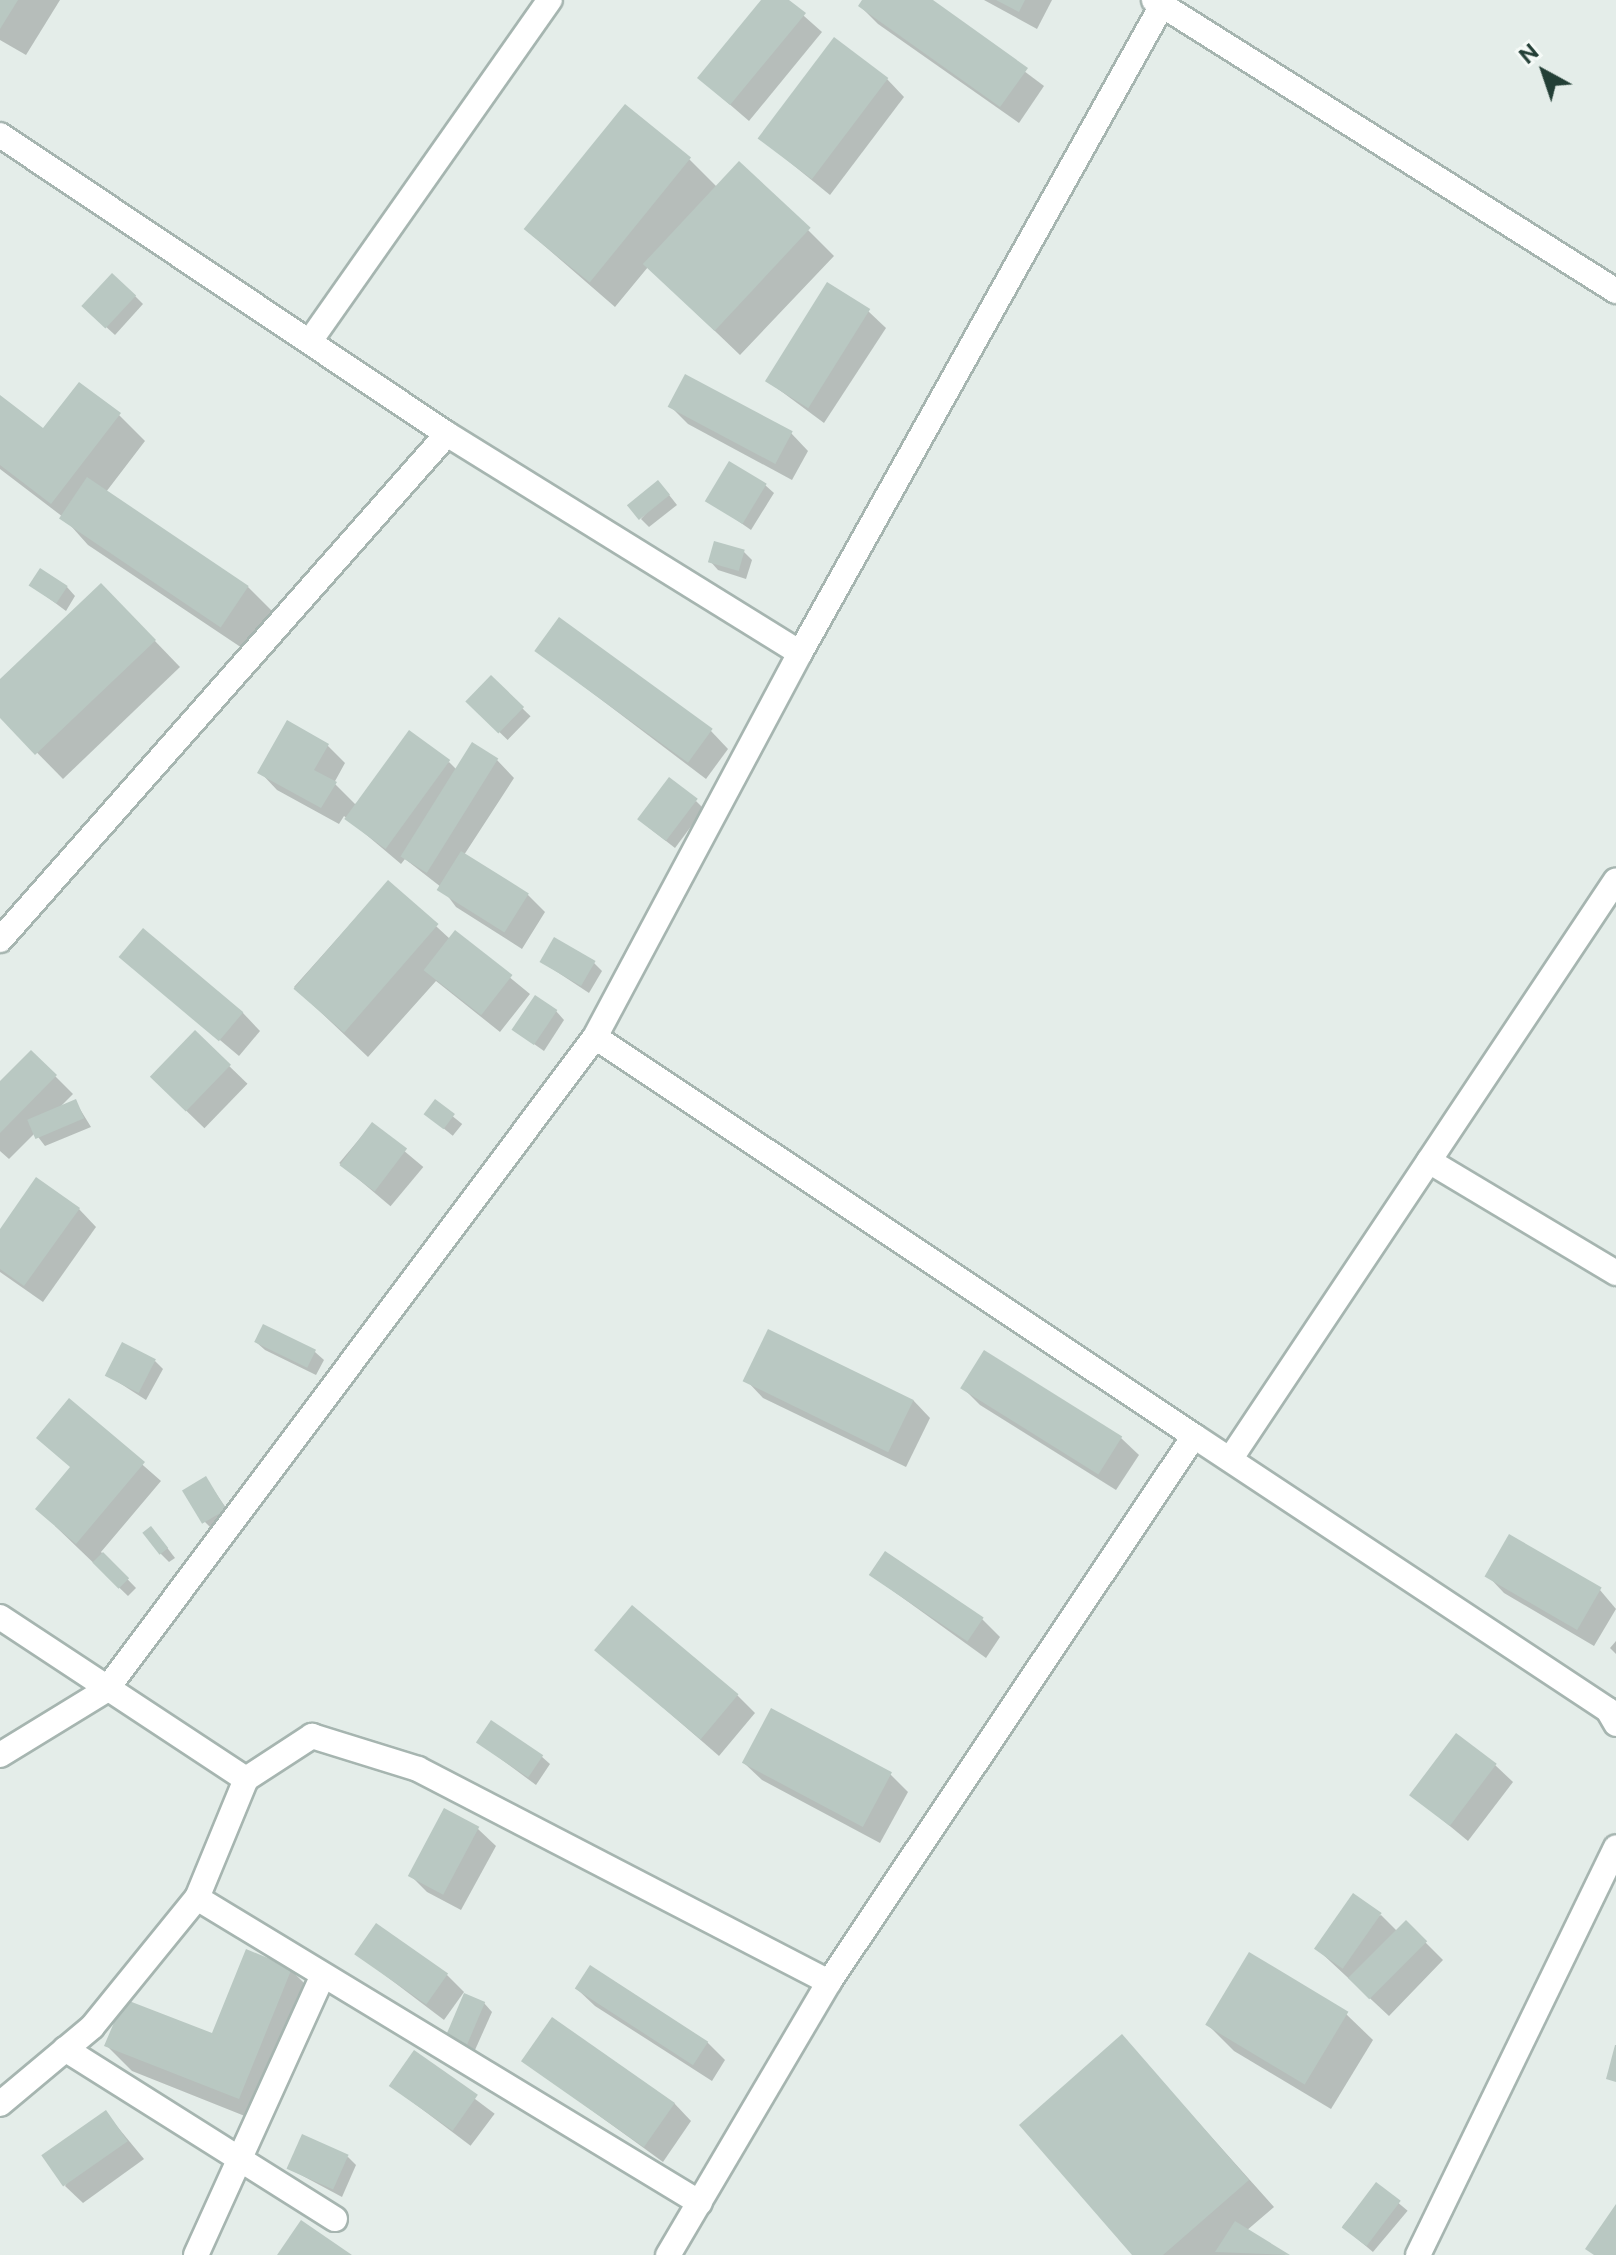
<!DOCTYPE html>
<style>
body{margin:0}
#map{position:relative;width:1616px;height:2255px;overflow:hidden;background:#e4ede9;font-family:"Public Sans",sans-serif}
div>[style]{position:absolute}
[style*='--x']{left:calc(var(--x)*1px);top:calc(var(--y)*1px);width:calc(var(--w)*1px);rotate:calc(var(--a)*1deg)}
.shadow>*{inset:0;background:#0003;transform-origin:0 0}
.building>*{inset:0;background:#b9c8c2;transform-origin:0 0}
.roads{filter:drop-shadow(2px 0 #a6b5b0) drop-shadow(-2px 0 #a6b5b0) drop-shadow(0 2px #a6b5b0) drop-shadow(0 -2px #a6b5b0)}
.minor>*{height:24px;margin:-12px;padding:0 12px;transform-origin:12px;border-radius:12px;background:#fff}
span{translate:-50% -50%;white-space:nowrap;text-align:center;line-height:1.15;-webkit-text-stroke:7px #f5faf7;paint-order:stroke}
.north{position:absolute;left:1504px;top:32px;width:80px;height:80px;-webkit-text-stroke:6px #f5faf7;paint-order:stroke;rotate:320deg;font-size:22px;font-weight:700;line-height:32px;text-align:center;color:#233f36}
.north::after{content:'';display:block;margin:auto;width:28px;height:36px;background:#233f36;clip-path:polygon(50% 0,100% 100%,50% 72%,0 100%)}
</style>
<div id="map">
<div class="shadow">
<div style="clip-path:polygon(0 0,60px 0,26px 55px,0 40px)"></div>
<div style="clip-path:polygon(763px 0,786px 0,822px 32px,749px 121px,699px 78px)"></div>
<div style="clip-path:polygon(865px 0,929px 0,1044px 86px,1019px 123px,878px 24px,860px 6px)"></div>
<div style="clip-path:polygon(984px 0,1052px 0,1037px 29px)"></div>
<div style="clip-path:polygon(887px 79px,904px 97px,830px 195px,760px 138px)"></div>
<div style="clip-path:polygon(689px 159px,717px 187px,808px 230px,834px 256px,740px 355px,648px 267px,615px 307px,525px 229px)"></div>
<div style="clip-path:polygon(135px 296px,143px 304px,115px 335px,93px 315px)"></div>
<div style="clip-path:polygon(868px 311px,886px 328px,824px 423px,766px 380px)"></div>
<div style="clip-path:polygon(0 398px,44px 431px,119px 415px,145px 441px,106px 492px,248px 587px,274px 613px,248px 652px,88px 545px,63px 517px,0 469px)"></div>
<div style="clip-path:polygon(670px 406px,791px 433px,808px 451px,792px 480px,688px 424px)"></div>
<div style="clip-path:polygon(765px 485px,774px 493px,751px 530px,708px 500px)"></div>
<div style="clip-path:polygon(666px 491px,677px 505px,649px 527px,641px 519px)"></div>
<div style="clip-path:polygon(744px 552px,752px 560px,746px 579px,718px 570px,710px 561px)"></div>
<div style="clip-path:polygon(31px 585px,67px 587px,75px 596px,66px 611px)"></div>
<div style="clip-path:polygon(127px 612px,180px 667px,63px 779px,0 715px,0 681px)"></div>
<div style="clip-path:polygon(537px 651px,711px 731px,728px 749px,706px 779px)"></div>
<div style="left:491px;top:678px;width:55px;height:33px;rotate:44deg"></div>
<div style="clip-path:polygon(327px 745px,345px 763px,334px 783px,355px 804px,449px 762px,457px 770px,497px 760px,514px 778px,464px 855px,528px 895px,545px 912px,522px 949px,456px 907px,441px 887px,405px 859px,401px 864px,344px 816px,339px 824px,277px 790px,260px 772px)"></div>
<div style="clip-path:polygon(696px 801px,704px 809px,675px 848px,648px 827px)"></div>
<div style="clip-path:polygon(388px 882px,450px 939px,455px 933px,530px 994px,500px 1032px,436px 981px,368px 1057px,294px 987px)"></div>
<div style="clip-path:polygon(121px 957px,243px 1013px,260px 1031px,239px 1056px)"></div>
<div style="clip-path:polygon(542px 962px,593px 962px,602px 971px,589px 993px)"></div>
<div style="clip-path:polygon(556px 1011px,564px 1020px,544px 1051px,514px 1030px)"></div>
<div style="left:195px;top:1033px;width:73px;height:62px;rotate:44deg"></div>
<div style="clip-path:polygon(31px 1052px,73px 1094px,59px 1108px,75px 1101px,91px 1127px,45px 1146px,35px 1133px,9px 1159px,0 1151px,0 1084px)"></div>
<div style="left:435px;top:1102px;width:35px;height:15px;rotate:39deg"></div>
<div style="left:372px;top:1124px;width:67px;height:51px;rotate:40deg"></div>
<div style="clip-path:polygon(79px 1209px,96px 1227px,43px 1302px,0 1272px,0 1232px)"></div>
<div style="clip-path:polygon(264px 1327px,315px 1352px,324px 1360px,316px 1375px,265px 1350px,256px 1342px)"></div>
<div style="clip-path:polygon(985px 1352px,1121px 1438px,1139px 1455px,1116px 1490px,980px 1405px,962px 1387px)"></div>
<div style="clip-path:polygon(155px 1361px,163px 1369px,146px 1400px,107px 1375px)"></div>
<div style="clip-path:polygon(746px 1380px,913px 1400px,930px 1418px,906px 1467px,763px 1398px)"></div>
<div style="clip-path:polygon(70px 1401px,161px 1481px,101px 1552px,136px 1588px,128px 1596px,55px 1526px,72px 1468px)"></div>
<div style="clip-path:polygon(206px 1479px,233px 1518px,213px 1530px,205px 1522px)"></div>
<div style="clip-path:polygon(159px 1537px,175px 1558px,169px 1562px,161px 1554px)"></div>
<div style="clip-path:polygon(871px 1575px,982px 1619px,1000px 1637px,986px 1658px)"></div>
<div style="clip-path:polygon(1487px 1575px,1600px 1590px,1616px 1609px,1594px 1646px,1504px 1593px)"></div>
<div style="clip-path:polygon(1616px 1641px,1616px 1654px,1610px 1648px)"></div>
<div style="clip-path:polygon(597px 1650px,737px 1695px,755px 1713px,719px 1756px)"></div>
<div style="clip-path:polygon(478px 1742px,541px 1756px,550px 1764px,536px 1785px)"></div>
<div style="clip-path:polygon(744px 1763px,890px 1774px,908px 1792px,880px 1843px,762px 1780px)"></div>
<div style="clip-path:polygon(1495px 1765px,1513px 1782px,1468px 1841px,1411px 1794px)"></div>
<div style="clip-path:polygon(444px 1811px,478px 1829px,496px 1846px,461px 1910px,427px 1892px,410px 1875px)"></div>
<div style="clip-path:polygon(1381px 1915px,1397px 1931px,1406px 1923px,1443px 1960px,1389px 2016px,1317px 1949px)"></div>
<div style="clip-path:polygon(357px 1954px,447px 1975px,464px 1992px,444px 2020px)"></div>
<div style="clip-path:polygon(591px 1968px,708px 2043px,725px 2060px,712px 2081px,595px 2006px,577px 1989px)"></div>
<div style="clip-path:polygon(291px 1970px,317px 1996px,265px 2124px,132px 2071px,106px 2045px,213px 2036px)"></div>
<div style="clip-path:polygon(484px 2003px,492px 2012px,475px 2050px,448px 2034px)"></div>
<div style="clip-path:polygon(1346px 2014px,1373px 2040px,1331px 2109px,1234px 2051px,1208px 2025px)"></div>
<div style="clip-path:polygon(1122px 2037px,1274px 2207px,1246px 2231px,1286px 2255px,1135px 2255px)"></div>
<div style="left:414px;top:2053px;width:101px;height:40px;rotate:37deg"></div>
<div style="clip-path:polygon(524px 2061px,674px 2103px,691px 2121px,663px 2162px)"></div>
<div style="clip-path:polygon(106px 2113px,144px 2159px,83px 2203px,65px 2186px)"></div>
<div style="clip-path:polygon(348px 2157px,356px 2165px,342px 2197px,288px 2168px)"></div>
<div style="left:1377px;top:2185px;width:40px;height:54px;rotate:40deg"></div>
</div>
<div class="building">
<div style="clip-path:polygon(0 0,18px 0,0 29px)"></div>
<div style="clip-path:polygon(761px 0,789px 0,806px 13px,730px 105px,697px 78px)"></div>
<div style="clip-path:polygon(862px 0,933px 0,1028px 68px,1000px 107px,858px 6px)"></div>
<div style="clip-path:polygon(996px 0,1025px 0,1019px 12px)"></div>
<div style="left:834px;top:37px;width:68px;height:127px;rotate:37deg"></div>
<div style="left:625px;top:104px;width:85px;height:161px;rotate:39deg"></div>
<div style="left:739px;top:161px;width:98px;height:141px;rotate:43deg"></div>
<div style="left:112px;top:273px;width:33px;height:45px;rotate:43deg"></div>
<div style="left:827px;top:282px;width:51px;height:117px;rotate:32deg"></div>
<div style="left:685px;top:374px;width:122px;height:37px;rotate:28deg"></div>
<div style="clip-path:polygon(79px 382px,121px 413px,51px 504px,0 465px,0 395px,43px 428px)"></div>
<div style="left:729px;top:461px;width:44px;height:47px;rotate:31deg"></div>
<div style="left:87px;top:477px;width:195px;height:50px;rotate:34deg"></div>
<div style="left:658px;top:480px;width:19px;height:40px;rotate:51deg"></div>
<div style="left:714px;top:541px;width:32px;height:22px;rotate:16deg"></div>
<div style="left:40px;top:568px;width:33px;height:21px;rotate:33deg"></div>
<div style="clip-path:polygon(101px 583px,156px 640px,35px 755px,0 718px,0 679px)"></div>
<div style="left:559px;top:617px;width:190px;height:42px;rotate:36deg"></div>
<div style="left:491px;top:675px;width:46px;height:37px;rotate:44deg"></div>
<div style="clip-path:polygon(287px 720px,329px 744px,314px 770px,337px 782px,321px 808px,257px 773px)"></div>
<div style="left:409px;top:730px;width:51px;height:110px;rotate:36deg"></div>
<div style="left:472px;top:742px;width:31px;height:135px;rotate:32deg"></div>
<div style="left:669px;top:777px;width:36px;height:53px;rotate:37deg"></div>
<div style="left:461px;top:851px;width:80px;height:46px;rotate:32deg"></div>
<div style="left:388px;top:880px;width:67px;height:144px;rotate:41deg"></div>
<div style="left:143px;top:928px;width:131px;height:38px;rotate:40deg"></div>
<div style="left:455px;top:930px;width:73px;height:51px;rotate:38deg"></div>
<div style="left:554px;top:937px;width:48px;height:29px;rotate:30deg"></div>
<div style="left:535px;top:995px;width:27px;height:42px;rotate:34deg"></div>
<div style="left:195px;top:1030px;width:50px;height:65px;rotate:44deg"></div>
<div style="clip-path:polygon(31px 1050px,57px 1075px,0 1133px,0 1081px)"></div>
<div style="left:76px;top:1099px;width:21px;height:53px;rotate:67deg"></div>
<div style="left:435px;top:1099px;width:25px;height:19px;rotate:37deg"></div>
<div style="left:372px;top:1122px;width:44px;height:54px;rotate:37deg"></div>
<div style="clip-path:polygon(36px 1177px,80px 1208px,24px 1286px,0 1269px,0 1229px)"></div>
<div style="left:263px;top:1324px;width:59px;height:20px;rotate:26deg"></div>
<div style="left:768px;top:1329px;width:162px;height:58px;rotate:26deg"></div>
<div style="left:122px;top:1342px;width:38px;height:38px;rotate:27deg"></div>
<div style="left:984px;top:1350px;width:163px;height:45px;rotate:32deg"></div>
<div style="clip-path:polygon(69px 1398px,145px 1462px,76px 1544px,35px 1509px,70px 1467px,36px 1438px)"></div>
<div style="left:206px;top:1476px;width:39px;height:28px;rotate:59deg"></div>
<div style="left:151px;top:1526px;width:28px;height:11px;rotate:52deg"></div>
<div style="left:1509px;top:1534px;width:107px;height:49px;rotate:30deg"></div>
<div style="left:885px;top:1551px;width:119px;height:29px;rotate:34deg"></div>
<div style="left:103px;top:1552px;width:37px;height:15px;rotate:45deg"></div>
<div style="left:632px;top:1605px;width:139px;height:59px;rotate:40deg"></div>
<div style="left:771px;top:1708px;width:137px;height:62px;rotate:28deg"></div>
<div style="left:491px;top:1720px;width:63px;height:27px;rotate:34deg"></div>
<div style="left:1456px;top:1733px;width:51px;height:78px;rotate:37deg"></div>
<div style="left:444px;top:1808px;width:40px;height:77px;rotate:28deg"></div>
<div style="left:1353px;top:1893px;width:35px;height:68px;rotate:35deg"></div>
<div style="left:1406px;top:1920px;width:30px;height:82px;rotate:45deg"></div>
<div style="left:376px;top:1923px;width:88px;height:38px;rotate:35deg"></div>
<div style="clip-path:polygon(246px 1949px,292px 1968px,239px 2099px,104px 2046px,124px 1999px,212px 2033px)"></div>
<div style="left:1249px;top:1952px;width:116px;height:85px;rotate:31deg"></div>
<div style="left:590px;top:1965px;width:141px;height:28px;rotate:33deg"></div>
<div style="left:464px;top:1993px;width:23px;height:46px;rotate:23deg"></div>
<div style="left:552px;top:2017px;width:150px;height:54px;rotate:35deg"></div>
<div style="clip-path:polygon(1122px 2034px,1249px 2180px,1163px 2255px,1132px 2255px,1019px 2125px)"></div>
<div style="clip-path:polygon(1615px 2045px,1616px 2045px,1616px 2082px,1606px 2079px)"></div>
<div style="left:414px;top:2050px;width:78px;height:44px;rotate:35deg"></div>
<div style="left:106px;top:2110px;width:38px;height:79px;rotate:55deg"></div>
<div style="left:302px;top:2134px;width:51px;height:38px;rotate:24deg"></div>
<div style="left:1376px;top:2182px;width:31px;height:57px;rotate:37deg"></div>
<div style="clip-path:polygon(1616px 2204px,1616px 2255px,1594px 2255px,1585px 2249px)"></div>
<div style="clip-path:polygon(301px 2220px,352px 2255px,277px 2255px)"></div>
<div style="clip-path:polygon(1235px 2221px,1290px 2255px,1215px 2252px)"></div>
</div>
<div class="roads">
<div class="minor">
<div style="--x:1154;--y:0;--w:546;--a:32.21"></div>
<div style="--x:0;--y:135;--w:538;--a:33.78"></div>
<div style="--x:447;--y:434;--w:415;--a:31.8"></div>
<div style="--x:800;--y:653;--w:748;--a:-60.8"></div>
<div style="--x:310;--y:341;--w:417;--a:-54.9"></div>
<div style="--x:0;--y:940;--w:675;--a:-48.54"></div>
<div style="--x:595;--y:1037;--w:720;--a:33.67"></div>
<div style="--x:1194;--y:1436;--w:657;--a:123.76"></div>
<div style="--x:829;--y:1982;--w:317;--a:120.5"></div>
<div style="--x:1429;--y:1161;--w:218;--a:30.9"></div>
<div style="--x:1194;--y:1436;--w:496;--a:33.5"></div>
<div style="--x:1608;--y:1710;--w:16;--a:60"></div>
<div style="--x:1231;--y:1458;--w:694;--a:-56.33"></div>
<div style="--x:0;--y:1617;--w:295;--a:33.4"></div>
<div style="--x:0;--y:1755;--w:124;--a:-31.5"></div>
<div style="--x:106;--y:1690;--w:816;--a:-53.17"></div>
<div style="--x:595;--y:1037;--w:435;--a:-61.9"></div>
<div style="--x:197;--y:1898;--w:588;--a:31.23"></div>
<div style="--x:65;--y:2049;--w:319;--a:32.2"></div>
<div style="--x:0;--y:2104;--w:120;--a:-39.9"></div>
<div style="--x:92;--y:2027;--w:166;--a:-50.9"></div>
<div style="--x:197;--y:1898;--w:129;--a:-67.6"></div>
<div style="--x:246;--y:1779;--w:79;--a:-33.1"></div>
<div style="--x:312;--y:1736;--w:111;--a:17.3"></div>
<div style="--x:418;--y:1769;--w:463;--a:27.4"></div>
<div style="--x:196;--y:2255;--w:305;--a:-65.6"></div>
<div style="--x:1418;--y:2255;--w:453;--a:-64.1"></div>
</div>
</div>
<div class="north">N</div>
</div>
